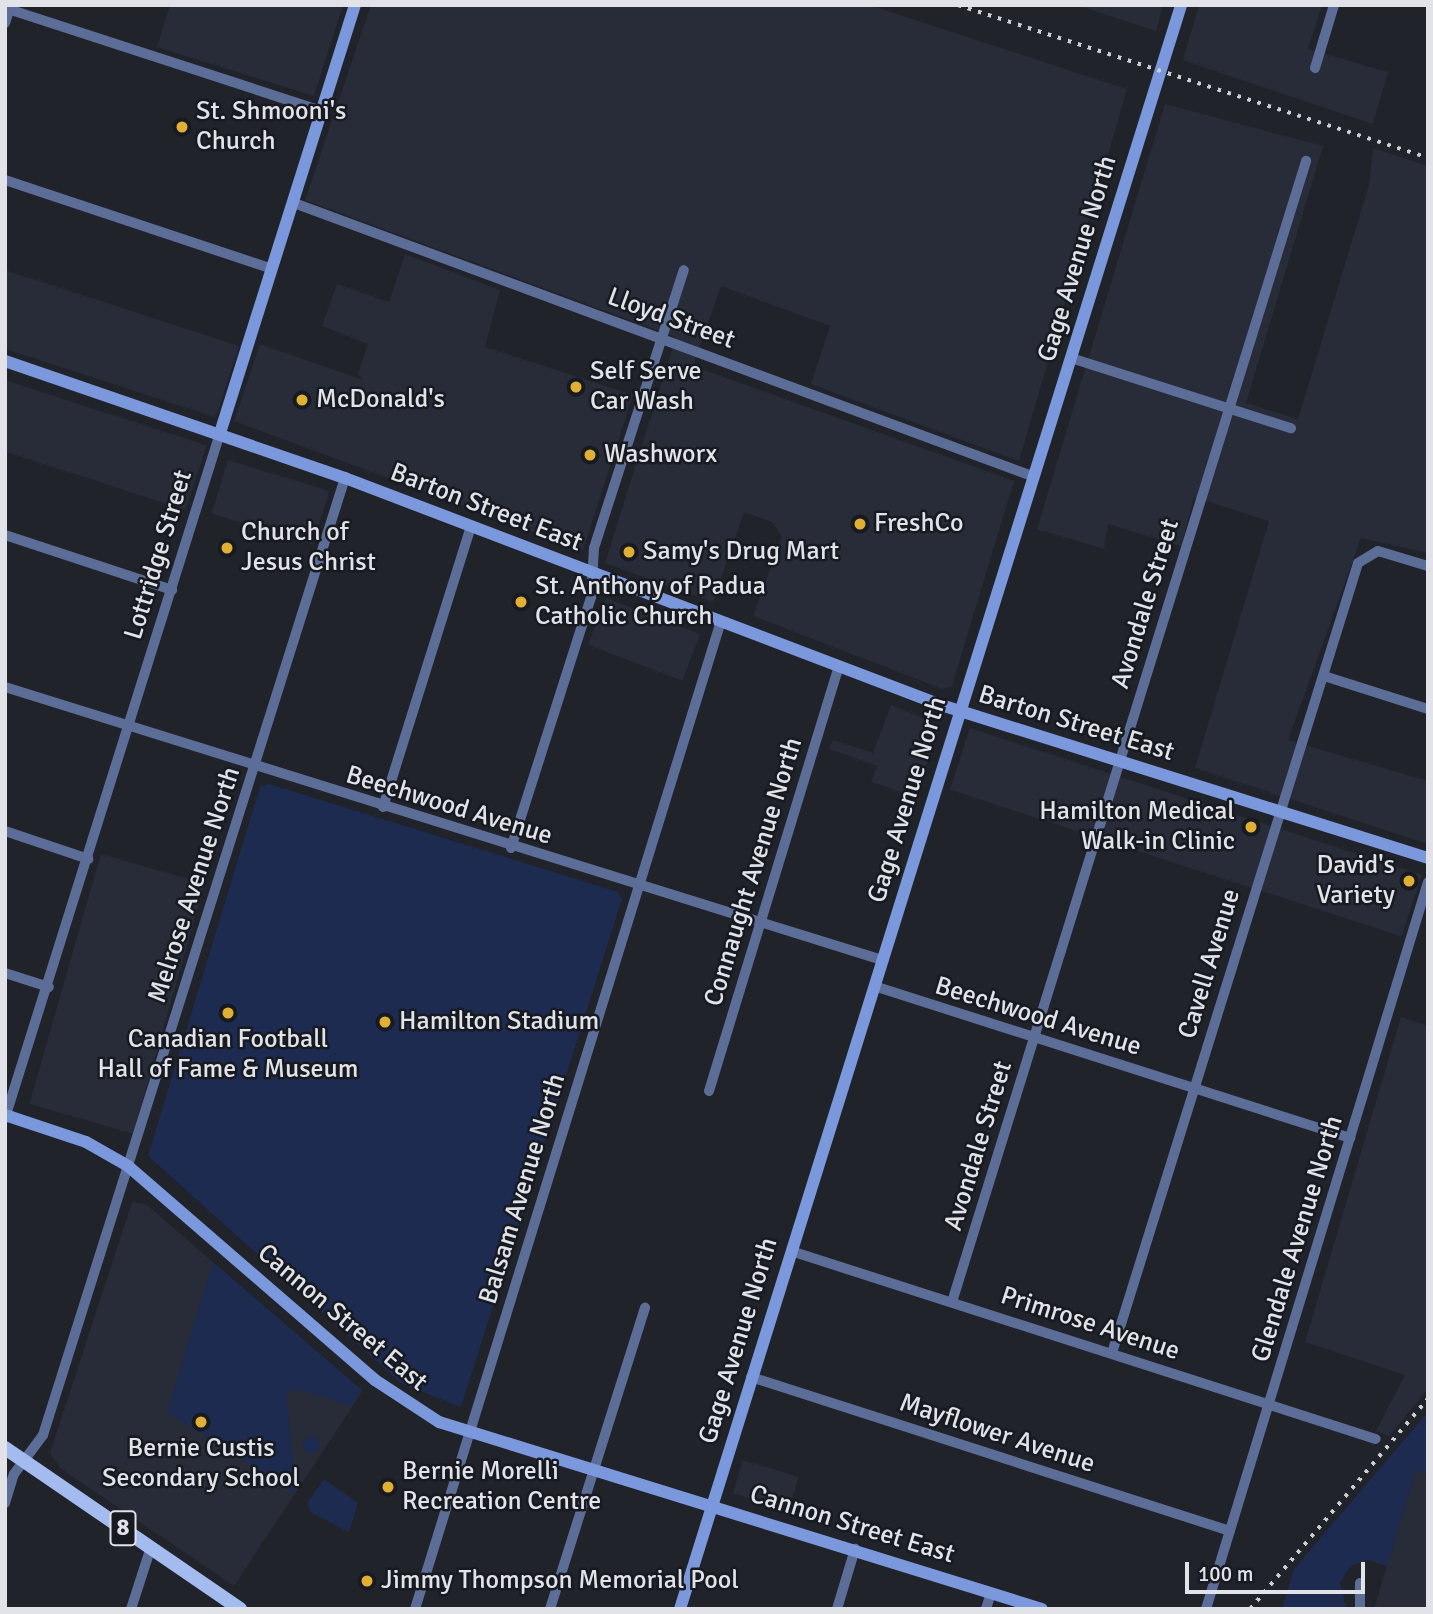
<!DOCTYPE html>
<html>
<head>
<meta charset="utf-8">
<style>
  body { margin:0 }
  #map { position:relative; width:1433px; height:1614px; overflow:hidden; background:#202329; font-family:Signika,sans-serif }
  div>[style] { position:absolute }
  .built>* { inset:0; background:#272c38; transform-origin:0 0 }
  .green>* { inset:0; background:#1d2b51 }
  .round { border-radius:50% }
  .street>* { height:10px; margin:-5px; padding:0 5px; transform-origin:5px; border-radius:5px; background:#5c6e98 }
  .secondary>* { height:12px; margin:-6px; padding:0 6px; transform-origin:6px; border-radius:6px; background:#7c98dc }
  .primary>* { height:14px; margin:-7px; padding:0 7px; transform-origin:7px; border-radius:7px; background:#a4bbef }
  .rail>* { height:3.5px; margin-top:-1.75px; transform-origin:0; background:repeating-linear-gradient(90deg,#cdcfd4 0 3.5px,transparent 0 10.5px) }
  .dots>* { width:19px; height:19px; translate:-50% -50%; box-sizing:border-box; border:4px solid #171a20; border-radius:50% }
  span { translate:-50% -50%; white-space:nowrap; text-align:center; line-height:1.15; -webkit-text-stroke:5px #171a20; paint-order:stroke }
  .shield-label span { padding:2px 5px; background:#171a20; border:2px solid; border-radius:5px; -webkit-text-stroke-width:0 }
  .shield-label { font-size:24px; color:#e1e3e8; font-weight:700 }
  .poi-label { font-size:26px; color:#e1e3e8 }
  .left { translate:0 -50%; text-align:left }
  .right { translate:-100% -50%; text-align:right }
  .street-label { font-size:26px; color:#e1e3e8 }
  .frame { position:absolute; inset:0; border:7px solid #e1e3e8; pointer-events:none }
  .scale { position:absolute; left:1185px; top:1562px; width:180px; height:32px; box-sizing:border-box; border:4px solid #e1e3e8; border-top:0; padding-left:9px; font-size:21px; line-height:24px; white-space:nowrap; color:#e1e3e8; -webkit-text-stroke:5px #171a20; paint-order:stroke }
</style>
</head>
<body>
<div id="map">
  <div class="built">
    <i style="clip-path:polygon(170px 5px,343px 5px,314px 96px,157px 47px)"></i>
    <i style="clip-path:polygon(371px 5px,869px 5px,1127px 89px,1019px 461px,811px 384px,830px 326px,721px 286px,693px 366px,1014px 481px,952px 686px,943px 689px,753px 616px,782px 536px,772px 522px,744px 512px,713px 602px,605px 563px,676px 337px,305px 200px)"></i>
    <i style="clip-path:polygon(1076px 5px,1163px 5px,1156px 31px)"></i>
    <i style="clip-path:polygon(1199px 5px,1322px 5px,1308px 49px,1388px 72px,1373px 124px,1183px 60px)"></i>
    <i style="clip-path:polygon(1165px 104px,1323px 146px,1246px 403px,1298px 419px,1369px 185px,1373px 148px,1428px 166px,1428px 553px,1361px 538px,1288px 740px,1428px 781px,1428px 844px,1195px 768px,1269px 521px,1194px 497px,1181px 546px,1108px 524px,1104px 549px,1037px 529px)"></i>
    <i style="clip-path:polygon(405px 254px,500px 290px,485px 347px,633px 395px,583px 550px,234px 421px,260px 344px,363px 380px,358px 374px,368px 344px,322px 326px,337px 284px,389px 302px)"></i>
    <i style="left:5px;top:270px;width:246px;height:75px;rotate:18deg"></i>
    <i style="left:5px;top:380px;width:212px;height:68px;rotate:18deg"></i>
    <i style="left:228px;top:460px;width:106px;height:56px;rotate:17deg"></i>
    <i style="left:606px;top:598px;width:101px;height:50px;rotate:21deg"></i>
    <i style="clip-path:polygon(891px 705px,940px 725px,916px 797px,871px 782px,877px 766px,829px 749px,833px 740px,873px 753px)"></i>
    <i style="left:970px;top:728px;width:475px;height:65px;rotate:18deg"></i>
    <i style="left:101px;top:854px;width:108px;height:260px;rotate:16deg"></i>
    <i style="clip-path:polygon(1401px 1017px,1428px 1026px,1428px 1389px,1389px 1436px,1376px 1431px,1405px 1375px,1305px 1342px)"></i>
    <i style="clip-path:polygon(132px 1202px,146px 1204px,362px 1392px,234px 1586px,60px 1468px,50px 1453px)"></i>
    <i style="left:743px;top:1460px;width:58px;height:35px;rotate:17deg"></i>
    <i style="clip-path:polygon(1416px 1469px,1428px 1473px,1428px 1609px,1374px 1609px)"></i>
  </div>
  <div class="green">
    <i style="clip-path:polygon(269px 784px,618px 892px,622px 899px,461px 1407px,402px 1384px,148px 1156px,260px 787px)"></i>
    <i style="clip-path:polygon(213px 1262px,362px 1390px,351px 1406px,298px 1389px,286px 1393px,296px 1494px,167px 1412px)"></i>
    <i style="clip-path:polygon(1428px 1412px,1428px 1473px,1416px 1470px,1387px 1566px,1368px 1560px,1350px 1566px,1340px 1583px,1346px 1609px,1282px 1609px,1294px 1569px)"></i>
    <i class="round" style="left:303px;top:1437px;width:16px;height:16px"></i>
    <i style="clip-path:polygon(324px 1479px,358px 1503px,349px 1532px,310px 1512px,308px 1502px)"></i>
  </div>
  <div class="street">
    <i style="left:5px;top:8px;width:333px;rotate:18deg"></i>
    <i style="left:5px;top:23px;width:19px;rotate:-72deg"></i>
    <i style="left:1315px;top:68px;width:66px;rotate:-73.2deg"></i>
    <i style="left:5px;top:180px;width:281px;rotate:18.4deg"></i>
    <i style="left:294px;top:203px;width:787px;rotate:20.3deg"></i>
    <i style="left:1071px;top:358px;width:231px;rotate:17.7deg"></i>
    <i style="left:5px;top:535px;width:176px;rotate:18.2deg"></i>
    <i style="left:1324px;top:676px;width:109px;rotate:17.6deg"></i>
    <i style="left:5px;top:687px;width:919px;rotate:17.29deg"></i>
    <i style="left:383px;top:807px;width:294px;rotate:-72.6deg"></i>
    <i style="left:5px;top:831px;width:88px;rotate:18.6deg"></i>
    <i style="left:511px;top:848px;width:263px;rotate:-72.3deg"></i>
    <i style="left:591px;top:597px;width:49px;rotate:-86.5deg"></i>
    <i style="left:594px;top:548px;width:292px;rotate:-72.1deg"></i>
    <i style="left:5px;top:973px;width:46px;rotate:17.7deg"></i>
    <i style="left:874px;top:986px;width:500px;rotate:17.7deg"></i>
    <i style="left:709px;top:1091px;width:444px;rotate:-73deg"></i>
    <i style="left:5px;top:1118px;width:718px;rotate:-72.57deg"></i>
    <i style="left:791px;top:1251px;width:614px;rotate:17.82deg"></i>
    <i style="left:952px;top:1302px;width:1195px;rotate:-72.76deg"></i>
    <i style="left:1112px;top:1353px;width:827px;rotate:-72.7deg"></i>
    <i style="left:1358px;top:563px;width:23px;rotate:-31deg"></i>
    <i style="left:1378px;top:551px;width:52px;rotate:16.7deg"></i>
    <i style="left:751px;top:1377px;width:503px;rotate:17.82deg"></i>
    <i style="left:5px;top:1503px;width:30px;rotate:-73deg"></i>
    <i style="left:14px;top:1474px;width:49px;rotate:-53.4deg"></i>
    <i style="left:43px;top:1435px;width:1004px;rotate:-72.49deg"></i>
    <i style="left:131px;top:1609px;width:65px;rotate:-72.1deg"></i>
    <i style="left:415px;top:1609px;width:1034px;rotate:-72.79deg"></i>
    <i style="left:550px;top:1609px;width:316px;rotate:-72.5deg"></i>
    <i style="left:837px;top:1609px;width:63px;rotate:-73.3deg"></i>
    <i style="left:986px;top:1609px;width:17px;rotate:-73deg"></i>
    <i style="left:1206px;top:1609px;width:760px;rotate:-73.02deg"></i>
    <i style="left:1360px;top:1609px;width:26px;rotate:-90deg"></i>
  </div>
  <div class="secondary">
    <i style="left:5px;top:361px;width:360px;rotate:19deg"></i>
    <i style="left:345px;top:478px;width:638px;rotate:20.85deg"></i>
    <i style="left:941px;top:705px;width:510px;rotate:17.44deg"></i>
    <i style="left:220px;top:433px;width:449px;rotate:-72.5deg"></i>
    <i style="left:5px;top:1115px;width:85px;rotate:18.4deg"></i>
    <i style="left:86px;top:1142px;width:48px;rotate:29.7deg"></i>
    <i style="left:128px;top:1166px;width:327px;rotate:40.9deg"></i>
    <i style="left:375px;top:1380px;width:77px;rotate:33.3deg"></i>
    <i style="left:439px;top:1422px;width:631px;rotate:17.23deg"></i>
    <i style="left:680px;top:1609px;width:1680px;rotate:-72.65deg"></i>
  </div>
  <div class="primary">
    <i style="left:5px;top:1448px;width:285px;rotate:34.4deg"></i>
  </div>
  <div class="rail">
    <i style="left:958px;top:5px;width:494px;rotate:18deg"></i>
    <i style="left:1250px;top:1609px;width:276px;rotate:-49.8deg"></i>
  </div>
  <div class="dots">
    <i style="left:182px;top:127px;background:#e1af34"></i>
    <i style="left:576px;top:387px;background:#e1af34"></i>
    <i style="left:302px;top:400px;background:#e1af34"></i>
    <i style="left:590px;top:455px;background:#e1af34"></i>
    <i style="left:860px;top:524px;background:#e1af34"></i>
    <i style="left:227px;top:548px;background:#e1af34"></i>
    <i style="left:629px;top:552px;background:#e1af34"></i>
    <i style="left:521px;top:602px;background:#e1af34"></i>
    <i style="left:1251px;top:827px;background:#e1af34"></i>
    <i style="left:1409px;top:881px;background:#e1af34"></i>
    <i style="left:228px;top:1013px;background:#e1af34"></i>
    <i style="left:385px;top:1022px;background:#e1af34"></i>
    <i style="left:201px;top:1422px;background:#e1af34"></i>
    <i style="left:388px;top:1487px;background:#e1af34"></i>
    <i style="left:367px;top:1581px;background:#e1af34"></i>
  </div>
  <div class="shield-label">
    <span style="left:123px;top:1528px">8</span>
  </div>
  <div class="poi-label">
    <span class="left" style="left:196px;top:127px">St. Shmooni's<br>Church</span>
    <span class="left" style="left:590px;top:387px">Self Serve<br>Car Wash</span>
    <span class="left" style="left:316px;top:400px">McDonald's</span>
    <span class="left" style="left:604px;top:455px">Washworx</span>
    <span class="left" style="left:874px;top:524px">FreshCo</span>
    <span class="left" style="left:241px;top:548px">Church of<br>Jesus Christ</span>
    <span class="left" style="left:643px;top:552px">Samy's Drug Mart</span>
    <span class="left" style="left:535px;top:602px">St. Anthony of Padua<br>Catholic Church</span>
    <span class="right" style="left:1235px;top:827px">Hamilton Medical<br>Walk-in Clinic</span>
    <span class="right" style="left:1395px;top:881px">David's<br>Variety</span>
    <span class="left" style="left:399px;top:1022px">Hamilton Stadium</span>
    <span style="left:228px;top:1055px">Canadian Football<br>Hall of Fame &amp; Museum</span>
    <span style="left:201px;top:1464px">Bernie Custis<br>Secondary School</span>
    <span class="left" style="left:402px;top:1487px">Bernie Morelli<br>Recreation Centre</span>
    <span class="left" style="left:381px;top:1581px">Jimmy Thompson Memorial Pool</span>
  </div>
  <div class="street-label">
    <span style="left:1078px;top:259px;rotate:-73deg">Gage Avenue North</span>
    <span style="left:671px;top:319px;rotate:20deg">Lloyd Street</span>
    <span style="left:486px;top:508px;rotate:21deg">Barton Street East</span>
    <span style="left:159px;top:555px;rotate:-73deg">Lottridge Street</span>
    <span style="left:1146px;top:604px;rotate:-73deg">Avondale Street</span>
    <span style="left:1076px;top:724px;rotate:17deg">Barton Street East</span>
    <span style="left:908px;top:800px;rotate:-73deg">Gage Avenue North</span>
    <span style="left:449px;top:806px;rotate:17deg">Beechwood Avenue</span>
    <span style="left:754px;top:872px;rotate:-73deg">Connaught Avenue North</span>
    <span style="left:195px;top:885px;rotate:-72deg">Melrose Avenue North</span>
    <span style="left:1210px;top:964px;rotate:-73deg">Cavell Avenue</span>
    <span style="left:1038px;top:1017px;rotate:17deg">Beechwood Avenue</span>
    <span style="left:979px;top:1146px;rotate:-73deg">Avondale Street</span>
    <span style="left:523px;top:1189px;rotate:-73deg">Balsam Avenue North</span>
    <span style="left:1298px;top:1239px;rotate:-73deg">Glendale Avenue North</span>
    <span style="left:342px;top:1318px;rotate:40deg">Cannon Street East</span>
    <span style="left:1090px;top:1324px;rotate:18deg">Primrose Avenue</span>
    <span style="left:739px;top:1341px;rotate:-73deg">Gage Avenue North</span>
    <span style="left:997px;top:1434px;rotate:18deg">Mayflower Avenue</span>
    <span style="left:852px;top:1525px;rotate:17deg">Cannon Street East</span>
  </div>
  <div class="frame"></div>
  <div class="scale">100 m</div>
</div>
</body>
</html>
